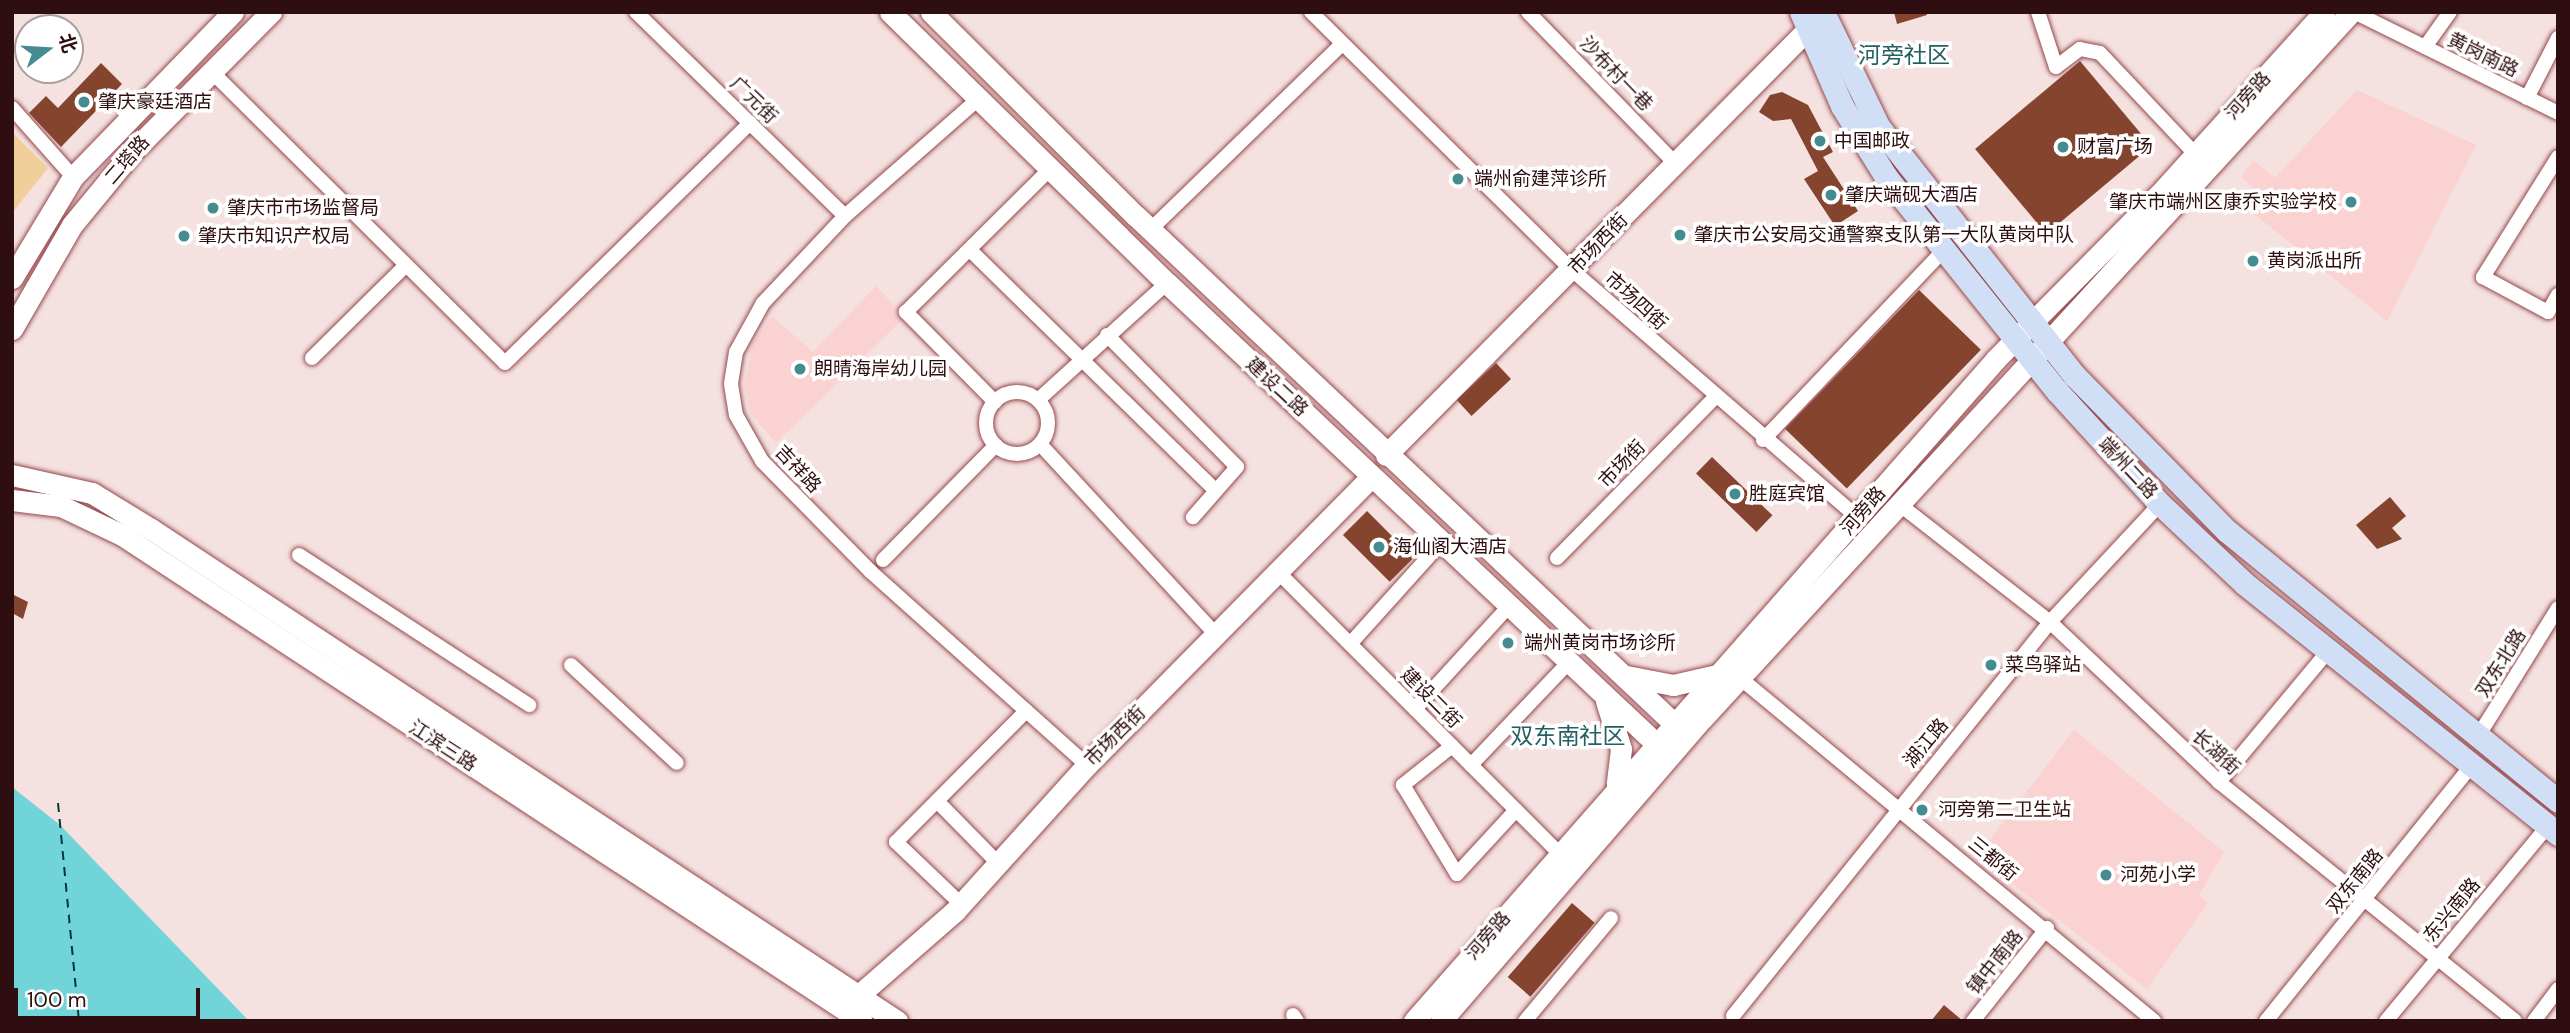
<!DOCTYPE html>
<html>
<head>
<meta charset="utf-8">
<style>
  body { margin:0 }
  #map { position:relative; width:2570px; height:1033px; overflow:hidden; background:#f4e1e0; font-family:"DM Sans","Noto Sans SC",sans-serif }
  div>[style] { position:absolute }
  .built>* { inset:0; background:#fbd2d2 }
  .green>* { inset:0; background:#f0cf9a }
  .water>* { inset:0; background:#70d4d9 }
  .ferry>* { height:2px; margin-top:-1px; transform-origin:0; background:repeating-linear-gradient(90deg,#033638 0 9px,transparent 0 16px) }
  .building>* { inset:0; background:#84442e; transform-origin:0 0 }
  .roads { filter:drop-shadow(0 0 2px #97484c) drop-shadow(0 0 2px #97484c) }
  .street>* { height:14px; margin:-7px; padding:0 7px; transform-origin:7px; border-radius:7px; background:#fff }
  .street>.ring { margin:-7px; padding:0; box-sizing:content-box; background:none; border:14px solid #fff; border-radius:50% }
  .secondary>* { height:21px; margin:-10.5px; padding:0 10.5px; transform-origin:10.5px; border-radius:10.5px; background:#fff }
  .primary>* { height:23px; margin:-11.5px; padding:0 11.5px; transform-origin:11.5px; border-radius:11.5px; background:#d0dff5 }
  .dots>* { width:19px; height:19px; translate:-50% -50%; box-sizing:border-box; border:4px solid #fff; border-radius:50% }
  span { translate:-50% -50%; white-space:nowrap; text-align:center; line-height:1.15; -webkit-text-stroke:7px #fff; paint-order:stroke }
  .street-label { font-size:19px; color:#2e0e10 }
  .poi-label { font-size:19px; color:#2e0e10 }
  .left { translate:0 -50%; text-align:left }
  .right { translate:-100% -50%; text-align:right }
  .quarter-label { font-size:23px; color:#245f61 }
  .frame { position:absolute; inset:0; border:14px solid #2e0e10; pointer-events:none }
  .north { position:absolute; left:14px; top:14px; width:70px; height:70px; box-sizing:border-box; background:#fff; border:2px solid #ab9f9f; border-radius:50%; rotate:73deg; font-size:19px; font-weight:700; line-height:28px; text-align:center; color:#2e0e10 }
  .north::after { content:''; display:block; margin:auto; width:24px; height:32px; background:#448c8f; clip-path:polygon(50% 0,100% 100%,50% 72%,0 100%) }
  .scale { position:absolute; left:14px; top:988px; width:186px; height:32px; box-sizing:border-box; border:4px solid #2e0e10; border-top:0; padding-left:9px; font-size:21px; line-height:24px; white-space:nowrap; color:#2e0e10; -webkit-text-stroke:5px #fff; paint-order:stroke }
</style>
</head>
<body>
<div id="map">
  <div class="built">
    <i style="clip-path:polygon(2357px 90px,2476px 145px,2387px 321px,2248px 209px,2261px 194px,2241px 177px,2253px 160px,2275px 178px)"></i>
    <i style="clip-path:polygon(876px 286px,905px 317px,776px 443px,750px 413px,744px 386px,752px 344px,772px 316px,813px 352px)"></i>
    <i style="clip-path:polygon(2074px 730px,2224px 852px,2199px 895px,2208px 903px,2147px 989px,1977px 856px)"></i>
  </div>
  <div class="green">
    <i style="clip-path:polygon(12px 132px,48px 168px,12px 213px)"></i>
  </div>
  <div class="water">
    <i style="clip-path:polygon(12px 787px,60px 825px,249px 1021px,12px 1021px)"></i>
  </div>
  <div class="ferry">
    <i style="left:58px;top:803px;width:219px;rotate:84.5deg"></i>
  </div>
  <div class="building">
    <i style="clip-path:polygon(1894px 12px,1926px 12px,1927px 15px,1897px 24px)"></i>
    <i style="left:2080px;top:61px;width:111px;height:137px;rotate:50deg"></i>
    <i style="clip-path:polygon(101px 63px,122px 84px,61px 147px,29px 113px,46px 96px,58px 108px)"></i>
    <i style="clip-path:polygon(1782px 92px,1808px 105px,1833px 152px,1823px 157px,1858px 211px,1835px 226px,1804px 179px,1818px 171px,1791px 119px,1773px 121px,1759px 112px,1770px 95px)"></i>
    <i style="left:1919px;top:290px;width:86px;height:193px;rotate:44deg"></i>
    <i style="left:1496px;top:363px;width:22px;height:54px;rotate:47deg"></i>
    <i style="left:1712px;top:457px;width:84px;height:23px;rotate:44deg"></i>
    <i style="clip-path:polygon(2390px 497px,2406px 516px,2392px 528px,2402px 539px,2377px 549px,2356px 525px)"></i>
    <i style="left:1367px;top:511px;width:66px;height:34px;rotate:45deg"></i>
    <i style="clip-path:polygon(12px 594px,28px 602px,23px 619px,12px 613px)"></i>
    <i style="left:1572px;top:903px;width:30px;height:98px;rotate:41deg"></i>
    <i style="clip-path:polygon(1944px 1005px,1963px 1021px,1931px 1021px)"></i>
  </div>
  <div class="roads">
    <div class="street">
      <i style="left:636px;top:12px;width:292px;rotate:44.3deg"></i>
      <i style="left:1311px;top:12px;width:367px;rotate:44.7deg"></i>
      <i style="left:1572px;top:270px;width:377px;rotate:40.9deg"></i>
      <i style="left:1528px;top:12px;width:211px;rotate:45.8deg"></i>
      <i style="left:2038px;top:12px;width:58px;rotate:71.9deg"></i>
      <i style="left:2056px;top:67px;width:30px;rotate:-37deg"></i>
      <i style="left:2080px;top:49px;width:20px;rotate:11deg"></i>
      <i style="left:2100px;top:53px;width:146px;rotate:46.7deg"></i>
      <i style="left:2354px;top:12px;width:228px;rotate:26.3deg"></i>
      <i style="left:2425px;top:47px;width:43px;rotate:-54.5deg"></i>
      <i style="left:211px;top:71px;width:414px;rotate:44.8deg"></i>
      <i style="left:505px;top:363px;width:343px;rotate:-44.4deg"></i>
      <i style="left:2527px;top:98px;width:68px;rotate:-62.7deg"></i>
      <i style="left:976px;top:101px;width:174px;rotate:138.7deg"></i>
      <i style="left:845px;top:216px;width:120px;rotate:133.3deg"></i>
      <i style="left:763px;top:303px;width:56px;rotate:118.9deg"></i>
      <i style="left:736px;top:352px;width:32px;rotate:99deg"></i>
      <i style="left:731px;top:384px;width:31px;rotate:81deg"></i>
      <i style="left:736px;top:415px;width:53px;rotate:60.5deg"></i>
      <i style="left:762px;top:461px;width:156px;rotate:45.5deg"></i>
      <i style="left:871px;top:572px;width:290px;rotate:41.8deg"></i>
      <i style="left:12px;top:108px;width:92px;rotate:48.5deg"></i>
      <i style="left:2558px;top:157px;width:142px;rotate:122deg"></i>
      <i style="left:2483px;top:277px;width:74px;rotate:28.3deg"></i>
      <i style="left:2548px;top:312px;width:20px;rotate:-60deg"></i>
      <i style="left:1150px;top:230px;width:267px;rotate:-44.1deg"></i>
      <i style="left:970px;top:250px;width:343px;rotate:44.4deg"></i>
      <i style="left:1107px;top:335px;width:185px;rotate:45.4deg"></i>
      <i style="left:1237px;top:467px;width:67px;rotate:131.3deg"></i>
      <i style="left:312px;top:358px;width:132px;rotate:-44.7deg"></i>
      <i class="ring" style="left:986px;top:392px;width:48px;height:48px"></i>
      <i style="left:1038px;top:400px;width:174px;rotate:-42.2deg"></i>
      <i style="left:995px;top:402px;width:127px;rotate:-134.7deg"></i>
      <i style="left:906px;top:312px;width:202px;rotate:-44.8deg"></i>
      <i style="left:1763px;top:440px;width:260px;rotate:-46.4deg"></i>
      <i style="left:1040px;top:444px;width:260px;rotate:47.3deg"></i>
      <i style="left:1899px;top:504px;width:192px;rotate:38deg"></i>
      <i style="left:2050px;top:622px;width:233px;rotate:43.4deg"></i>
      <i style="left:2219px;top:782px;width:380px;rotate:38.9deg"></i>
      <i style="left:299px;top:555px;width:275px;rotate:33.1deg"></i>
      <i style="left:1557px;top:558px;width:226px;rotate:-45.5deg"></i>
      <i style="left:883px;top:560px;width:161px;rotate:-45.5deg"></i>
      <i style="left:1276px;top:570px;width:399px;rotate:45deg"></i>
      <i style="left:1350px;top:644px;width:136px;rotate:-48deg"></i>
      <i style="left:571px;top:665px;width:144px;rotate:42.8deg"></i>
      <i style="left:1740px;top:678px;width:538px;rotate:39.64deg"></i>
      <i style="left:1415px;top:709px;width:139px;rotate:-47.6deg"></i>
      <i style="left:2477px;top:738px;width:153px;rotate:-58.1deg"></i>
      <i style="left:1452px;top:746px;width:63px;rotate:141.5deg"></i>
      <i style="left:1403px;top:785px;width:104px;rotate:58.8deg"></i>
      <i style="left:1457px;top:874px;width:87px;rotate:-47.3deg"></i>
      <i style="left:1471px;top:765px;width:141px;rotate:-46.4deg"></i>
      <i style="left:2219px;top:782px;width:172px;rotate:-50.2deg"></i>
      <i style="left:937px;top:801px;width:87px;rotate:45.5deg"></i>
      <i style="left:961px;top:904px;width:90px;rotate:-136.4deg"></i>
      <i style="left:896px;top:842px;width:185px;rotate:-45.2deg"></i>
      <i style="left:1293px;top:1015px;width:7px;rotate:56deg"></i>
      <i style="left:1733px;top:1016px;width:506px;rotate:-51.18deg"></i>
      <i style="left:2050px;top:622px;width:161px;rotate:-47deg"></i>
      <i style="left:1525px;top:1021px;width:134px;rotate:-50.1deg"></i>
      <i style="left:1973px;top:1021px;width:119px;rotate:-51.5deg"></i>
      <i style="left:2266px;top:1021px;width:329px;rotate:-51.2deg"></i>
      <i style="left:2386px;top:1021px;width:254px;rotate:-50.3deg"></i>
      <i style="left:2534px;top:1021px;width:40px;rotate:-53deg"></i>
    </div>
    <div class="secondary">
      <i style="left:890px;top:12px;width:388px;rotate:44.4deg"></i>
      <i style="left:1167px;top:283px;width:685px;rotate:43.29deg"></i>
      <i style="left:931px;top:12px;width:289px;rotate:44.9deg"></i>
      <i style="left:1136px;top:216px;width:752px;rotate:43.33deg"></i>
      <i style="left:12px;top:278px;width:118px;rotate:-58.9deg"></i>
      <i style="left:73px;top:177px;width:230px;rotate:-45.9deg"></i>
      <i style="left:12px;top:329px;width:120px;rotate:-60deg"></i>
      <i style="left:72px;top:225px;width:96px;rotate:-50.5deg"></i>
      <i style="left:133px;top:151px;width:196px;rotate:-45.2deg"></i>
      <i style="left:1386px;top:455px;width:598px;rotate:-45.27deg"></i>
      <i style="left:12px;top:475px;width:82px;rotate:12.7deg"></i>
      <i style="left:92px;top:493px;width:69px;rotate:31.4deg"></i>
      <i style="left:151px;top:529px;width:894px;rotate:33.41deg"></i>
      <i style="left:12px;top:500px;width:49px;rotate:7deg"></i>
      <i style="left:61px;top:506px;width:68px;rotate:25.4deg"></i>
      <i style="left:122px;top:535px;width:885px;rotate:33.3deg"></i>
      <i style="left:1626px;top:676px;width:48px;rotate:10.8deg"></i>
      <i style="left:1673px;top:685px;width:45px;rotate:-12.8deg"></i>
      <i style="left:1606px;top:701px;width:50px;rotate:72.6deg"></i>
      <i style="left:1621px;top:749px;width:35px;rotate:97deg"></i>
      <i style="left:859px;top:995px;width:128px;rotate:-41.2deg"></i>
      <i style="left:955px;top:911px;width:197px;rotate:-47.9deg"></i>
      <i style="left:1087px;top:765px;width:404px;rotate:-45.4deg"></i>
      <i style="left:1414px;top:1021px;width:881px;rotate:-48.68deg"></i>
      <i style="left:1996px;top:359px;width:239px;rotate:-45.3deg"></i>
      <i style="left:2164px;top:189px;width:239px;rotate:-47.9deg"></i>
      <i style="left:1441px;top:1021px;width:399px;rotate:-49.2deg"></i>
      <i style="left:1702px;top:719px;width:960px;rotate:-47.45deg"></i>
    </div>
    <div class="primary">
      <i style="left:1801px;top:12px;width:103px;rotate:66.4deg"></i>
      <i style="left:1842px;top:106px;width:84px;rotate:58.2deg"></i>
      <i style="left:1886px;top:177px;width:274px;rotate:51.4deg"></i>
      <i style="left:2057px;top:391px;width:153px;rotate:47.7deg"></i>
      <i style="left:2160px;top:504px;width:117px;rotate:43.3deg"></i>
      <i style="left:2245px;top:584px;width:401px;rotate:38.6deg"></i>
      <i style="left:1823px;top:12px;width:127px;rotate:64.2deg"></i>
      <i style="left:1878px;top:126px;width:317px;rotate:51.8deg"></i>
      <i style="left:2074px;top:375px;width:219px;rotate:45.6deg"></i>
      <i style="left:2227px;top:531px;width:427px;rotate:39.2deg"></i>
    </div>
  </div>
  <div class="dots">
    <i style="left:84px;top:102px;background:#448c8f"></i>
    <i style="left:1820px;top:141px;background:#448c8f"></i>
    <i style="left:2063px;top:147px;background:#448c8f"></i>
    <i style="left:1458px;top:179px;background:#448c8f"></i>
    <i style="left:1831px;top:195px;background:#448c8f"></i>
    <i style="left:2351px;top:202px;background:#448c8f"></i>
    <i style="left:213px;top:208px;background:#448c8f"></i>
    <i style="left:1680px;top:235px;background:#448c8f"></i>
    <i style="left:184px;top:236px;background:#448c8f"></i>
    <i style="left:2253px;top:261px;background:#448c8f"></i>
    <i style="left:800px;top:369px;background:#448c8f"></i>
    <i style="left:1735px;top:494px;background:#448c8f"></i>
    <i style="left:1379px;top:547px;background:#448c8f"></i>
    <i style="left:1508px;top:643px;background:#448c8f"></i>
    <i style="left:1991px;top:665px;background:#448c8f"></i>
    <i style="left:1922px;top:810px;background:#448c8f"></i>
    <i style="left:2106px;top:875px;background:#448c8f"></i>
  </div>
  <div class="street-label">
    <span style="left:2483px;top:55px;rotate:26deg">黄岗南路</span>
    <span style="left:1616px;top:74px;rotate:46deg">沙布村一巷</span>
    <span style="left:2248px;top:96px;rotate:-48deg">河旁路</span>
    <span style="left:754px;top:100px;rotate:44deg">广元街</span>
    <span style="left:127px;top:160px;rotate:-49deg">二塔路</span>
    <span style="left:1598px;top:244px;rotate:-46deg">市场西街</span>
    <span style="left:1636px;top:301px;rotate:42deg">市场四街</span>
    <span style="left:1277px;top:387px;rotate:43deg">建设二路</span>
    <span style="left:1622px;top:464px;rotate:-46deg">市场街</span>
    <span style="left:2128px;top:468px;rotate:47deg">端州二路</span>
    <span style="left:798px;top:469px;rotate:47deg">吉祥路</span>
    <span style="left:1863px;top:511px;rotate:-49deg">河旁路</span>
    <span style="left:2501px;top:663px;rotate:-58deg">双东北路</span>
    <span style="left:1431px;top:698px;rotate:45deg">建设二街</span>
    <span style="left:1115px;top:736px;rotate:-45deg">市场西街</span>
    <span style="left:1926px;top:743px;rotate:-50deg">湖江路</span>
    <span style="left:443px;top:746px;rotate:33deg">江滨三路</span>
    <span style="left:2216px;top:752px;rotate:42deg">长湖街</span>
    <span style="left:1993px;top:859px;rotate:39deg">三都街</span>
    <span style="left:2355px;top:881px;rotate:-51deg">双东南路</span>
    <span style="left:2452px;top:910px;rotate:-50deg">东兴南路</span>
    <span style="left:1488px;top:936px;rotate:-49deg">河旁路</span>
    <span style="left:1995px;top:962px;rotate:-51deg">镇中南路</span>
  </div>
  <div class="poi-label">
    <span class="left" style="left:98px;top:102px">肇庆豪廷酒店</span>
    <span class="left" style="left:1834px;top:141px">中国邮政</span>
    <span class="left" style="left:2077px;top:147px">财富广场</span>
    <span class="left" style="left:1474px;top:179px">端州俞建萍诊所</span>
    <span class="left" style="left:1845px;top:195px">肇庆端砚大酒店</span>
    <span class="right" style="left:2337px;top:202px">肇庆市端州区康乔实验学校</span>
    <span class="left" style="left:227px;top:208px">肇庆市市场监督局</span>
    <span class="left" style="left:1694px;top:235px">肇庆市公安局交通警察支队第一大队黄岗中队</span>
    <span class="left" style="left:198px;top:236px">肇庆市知识产权局</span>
    <span class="left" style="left:2267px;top:261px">黄岗派出所</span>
    <span class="left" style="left:814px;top:369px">朗晴海岸幼儿园</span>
    <span class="left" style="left:1749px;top:494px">胜庭宾馆</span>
    <span class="left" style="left:1393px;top:547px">海仙阁大酒店</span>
    <span class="left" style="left:1524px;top:643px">端州黄岗市场诊所</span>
    <span class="left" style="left:2005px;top:665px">菜鸟驿站</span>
    <span class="left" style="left:1938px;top:810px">河旁第二卫生站</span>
    <span class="left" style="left:2120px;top:875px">河苑小学</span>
  </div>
  <div class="quarter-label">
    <span style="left:1904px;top:55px">河旁社区</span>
    <span style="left:1568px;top:736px">双东南社区</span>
  </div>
  <div class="frame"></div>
  <div class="north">北</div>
  <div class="scale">100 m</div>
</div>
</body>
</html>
